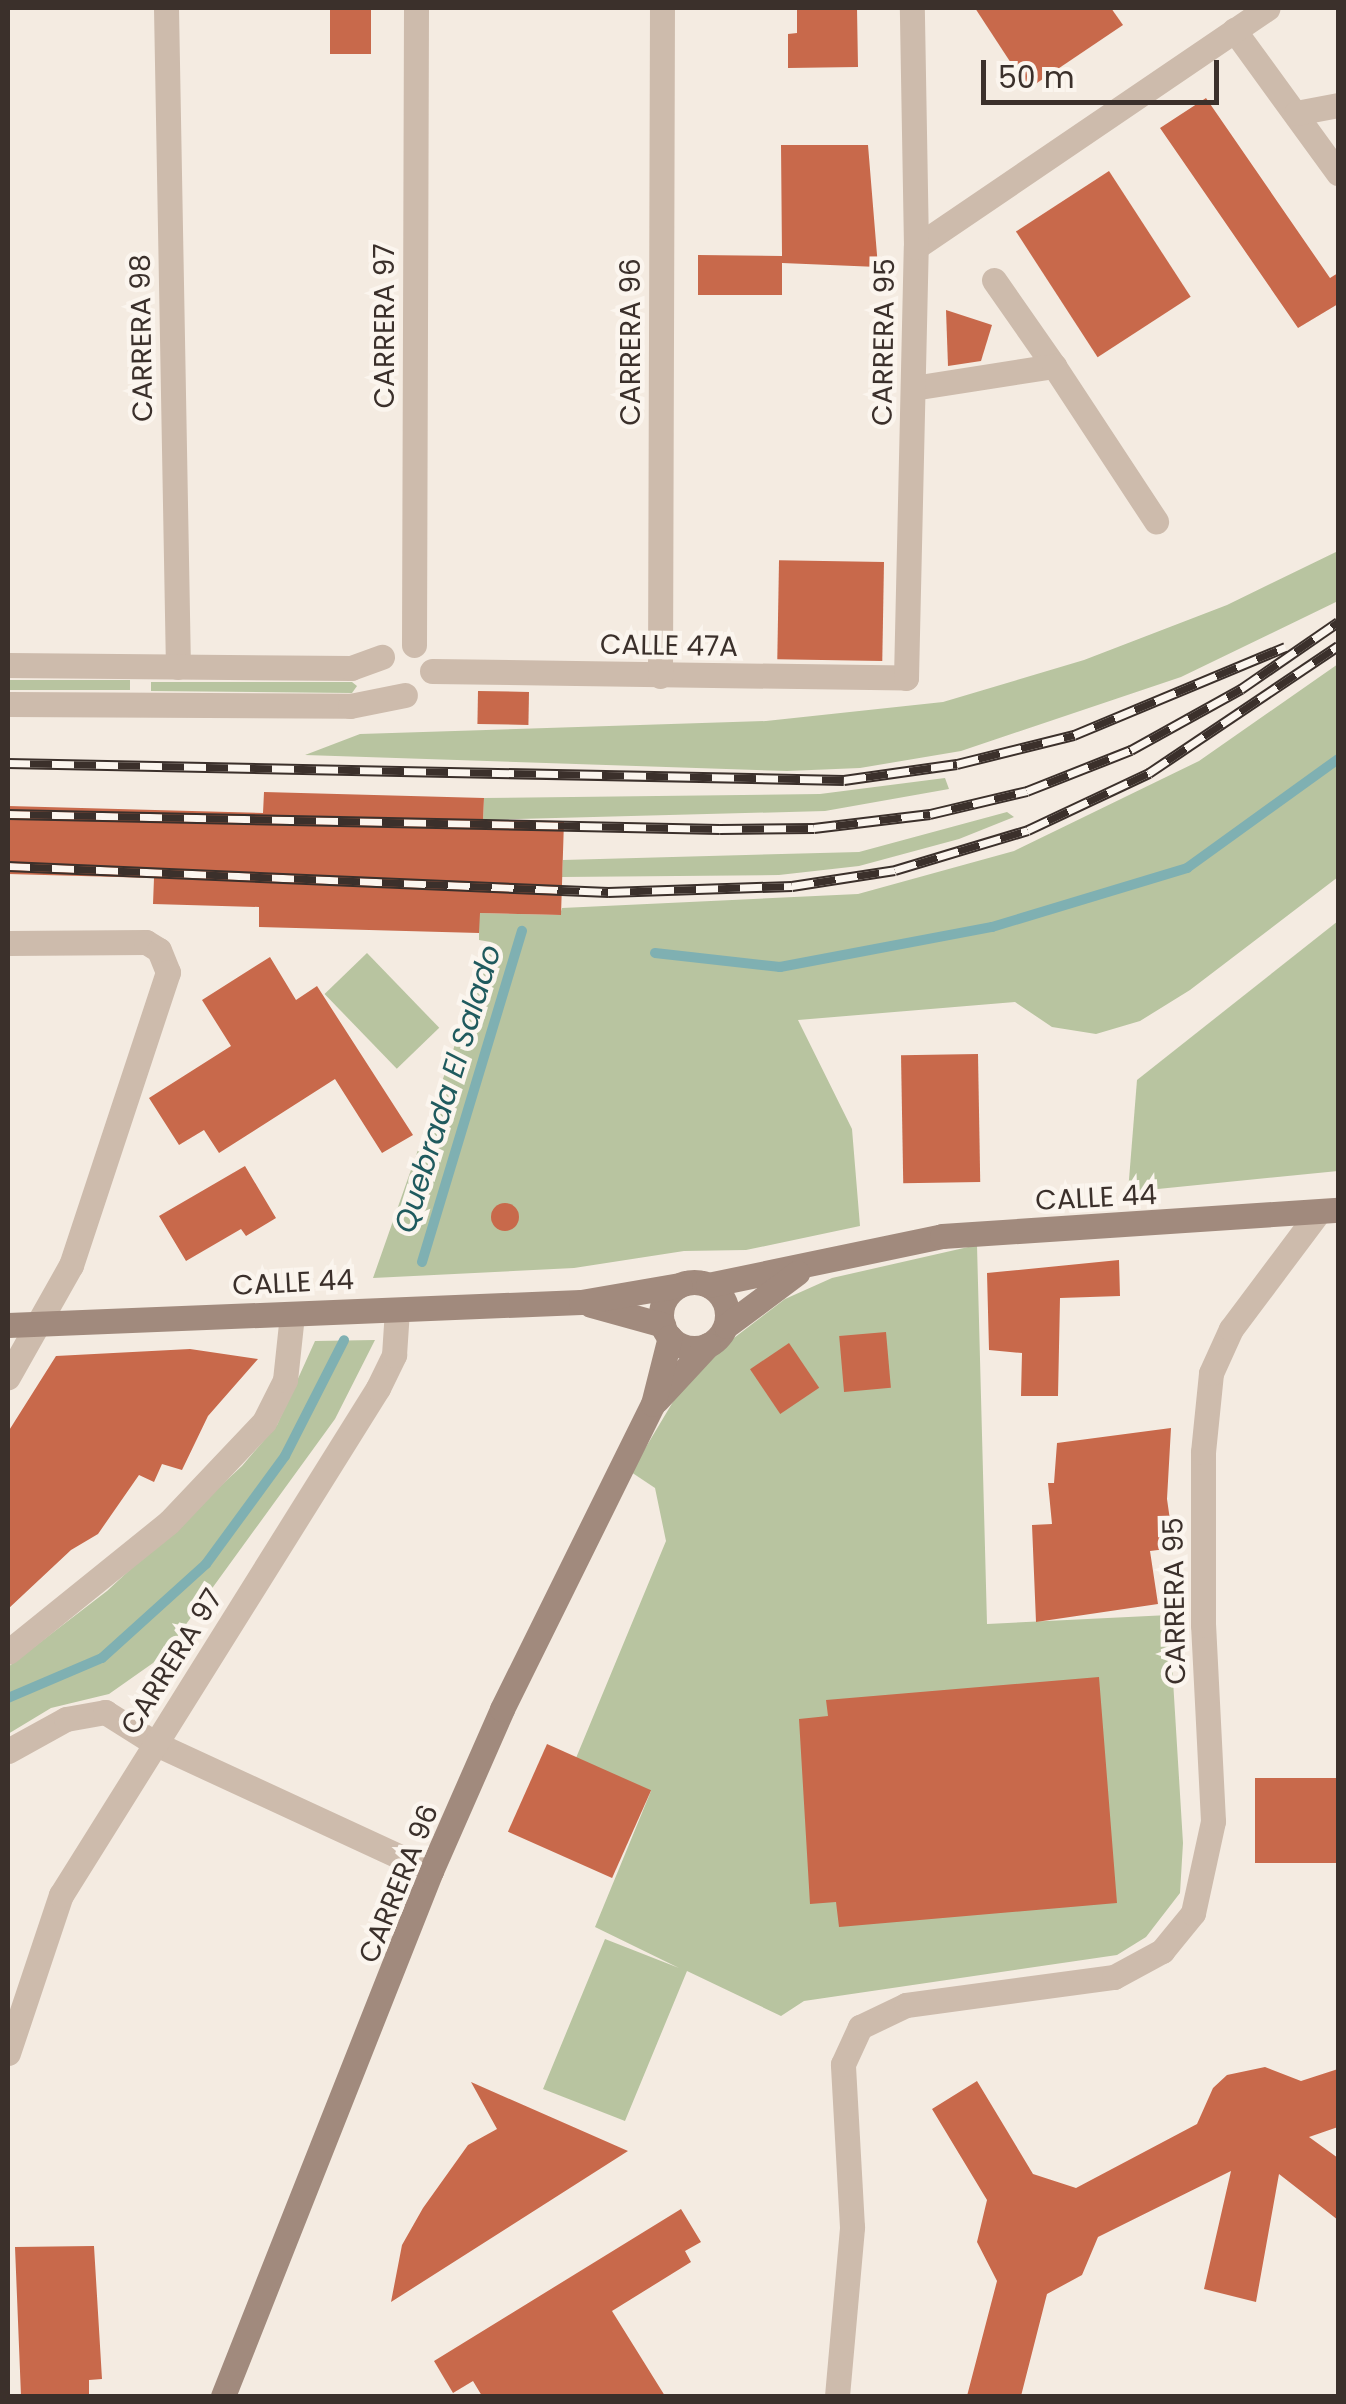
<!DOCTYPE html>
<html>
<head>
<meta charset="utf-8">
<style>
  body { margin:0 }
  #map { position:relative; width:1346px; height:2404px; overflow:hidden; background:#f4ebe1; font-family:Poppins,sans-serif }
  div>[style] { position:absolute }
  .green>* { inset:0; background:#b8c4a0; transform-origin:0 0 }
  .stream>* { height:10px; margin:-5px; padding:0 5px; transform-origin:5px; border-radius:5px; background:#7fb0b2 }
  .building>* { inset:0; background:#c8694b; transform-origin:0 0 }
  .round { border-radius:50% }
  .street>* { height:25px; margin:-12.5px; padding:0 12.5px; transform-origin:12.5px; border-radius:12.5px; background:#cdbbac }
  .secondary>* { height:25px; margin:-12.5px; padding:0 12.5px; transform-origin:12.5px; border-radius:12.5px; background:#a18a7d }
  .secondary>.ring { margin:-12.5px; padding:0; box-sizing:content-box; background:none; border:25px solid #a18a7d; border-radius:50% }
  .rail>* { height:11px; margin-top:-5.5px; transform-origin:0; background:repeating-linear-gradient(90deg,#fbf5ee 0 22px,#3b302b 0 44px); box-sizing:border-box; border-block:2px solid #3b302b }
  span { translate:-50% -50%; white-space:nowrap; text-align:center; line-height:1.15; -webkit-text-stroke:9px #fbf5ee; paint-order:stroke }
  .street-label { font-size:28px; color:#3b302b }
  .water-label { font-size:30px; color:#1f5a5e; font-style:italic }
  .frame { position:absolute; inset:0; border:10px solid #3b302b; pointer-events:none }
  .scale { position:absolute; left:981px; top:60px; width:238px; height:45px; box-sizing:border-box; border:5px solid #3b302b; border-top:0; padding-left:12px; font-size:30px; line-height:35px; white-space:nowrap; color:#3b302b; -webkit-text-stroke:8px #fbf5ee; paint-order:stroke }
</style>
</head>
<body>
<div id="map">
  <div class="green">
    <i style="clip-path:polygon(1338px 551px,1338px 601px,1181px 677px,961px 751px,860px 768px,787px 771px,305px 755px,360px 734px,766px 721px,943px 702px,1084px 660px,1227px 605px)"></i>
    <i style="clip-path:polygon(1338px 664px,1338px 877px,1190px 990px,1140px 1021px,1096px 1034px,1052px 1027px,1015px 1002px,798px 1020px,852px 1129px,860px 1226px,746px 1250px,684px 1251px,574px 1268px,373px 1278px,491px 942px,479px 940px,479px 913px,560px 915px,562px 908px,858px 894px,1014px 851px,1199px 761px)"></i>
    <i style="left:8px;top:680px;width:122px;height:10px"></i>
    <i style="clip-path:polygon(151px 682px,352px 682px,357px 686px,352px 693px,151px 691px)"></i>
    <i style="clip-path:polygon(945px 778px,949px 789px,825px 811px,483px 820px,484px 798px,820px 794px)"></i>
    <i style="clip-path:polygon(1007px 812px,1014px 817px,959px 839px,859px 866px,779px 875px,562px 877px,563px 860px,859px 852px)"></i>
    <i style="clip-path:polygon(1338px 921px,1338px 1171px,1128px 1192px,1137px 1080px)"></i>
    <i style="left:367px;top:953px;width:104px;height:59px;rotate:46deg"></i>
    <i style="clip-path:polygon(977px 1245px,987px 1624px,1169px 1615px,1183px 1843px,1180px 1893px,1146px 1937px,1117px 1955px,804px 2001px,781px 2016px,687px 1971px,625px 2121px,543px 2089px,605px 1939px,679px 1968px,595px 1927px,651px 1791px,576px 1758px,666px 1541px,655px 1488px,631px 1472px,692px 1370px,785px 1299px,832px 1278px)"></i>
    <i style="clip-path:polygon(375px 1340px,335px 1419px,163px 1656px,109px 1694px,51px 1708px,8px 1734px,8px 1667px,107px 1591px,242px 1466px,277px 1425px,315px 1341px)"></i>
  </div>
  <div class="stream">
    <i style="left:655px;top:953px;width:126px;rotate:6.4deg"></i>
    <i style="left:780px;top:967px;width:216px;rotate:-10.7deg"></i>
    <i style="left:992px;top:927px;width:204px;rotate:-16.8deg"></i>
    <i style="left:1187px;top:868px;width:186px;rotate:-35.8deg"></i>
    <i style="left:422px;top:1262px;width:346px;rotate:-73.2deg"></i>
    <i style="left:8px;top:1698px;width:102px;rotate:-23.1deg"></i>
    <i style="left:102px;top:1658px;width:140px;rotate:-42.1deg"></i>
    <i style="left:206px;top:1564px;width:134px;rotate:-53.8deg"></i>
    <i style="left:285px;top:1456px;width:130px;rotate:-63deg"></i>
  </div>
  <div class="building">
    <i style="left:330px;top:8px;width:41px;height:46px"></i>
    <i style="clip-path:polygon(797px 8px,857px 8px,858px 67px,788px 68px,788px 34px,797px 33px)"></i>
    <i style="clip-path:polygon(975px 8px,1111px 8px,1123px 25px,1028px 89px)"></i>
    <i style="clip-path:polygon(1206px 98px,1330px 278px,1338px 273px,1338px 304px,1298px 328px,1160px 128px)"></i>
    <i style="clip-path:polygon(781px 145px,868px 145px,878px 267px,782px 263px,782px 295px,698px 295px,698px 255px,782px 256px)"></i>
    <i style="left:1109px;top:171px;width:150px;height:111px;rotate:57deg"></i>
    <i style="clip-path:polygon(946px 310px,992px 325px,981px 361px,948px 366px)"></i>
    <i style="left:884px;top:562px;width:99px;height:105px;rotate:91deg"></i>
    <i style="left:478px;top:691px;width:51px;height:33px;rotate:1deg"></i>
    <i style="clip-path:polygon(264px 792px,484px 798px,483px 820px,564px 821px,561px 915px,480px 913px,479px 933px,259px 927px,259px 907px,153px 904px,154px 878px,8px 874px,8px 806px,263px 813px)"></i>
    <i style="clip-path:polygon(270px 957px,296px 1000px,317px 986px,413px 1135px,382px 1153px,335px 1079px,219px 1153px,204px 1130px,179px 1145px,149px 1098px,231px 1046px,202px 1000px)"></i>
    <i style="left:978px;top:1054px;width:128px;height:77px;rotate:89deg"></i>
    <i style="clip-path:polygon(245px 1166px,276px 1218px,246px 1236px,241px 1229px,186px 1261px,159px 1216px)"></i>
    <i class="round" style="left:491px;top:1203px;width:28px;height:28px"></i>
    <i style="clip-path:polygon(1119px 1260px,1120px 1296px,1060px 1298px,1058px 1396px,1021px 1396px,1022px 1353px,989px 1350px,987px 1273px)"></i>
    <i style="left:886px;top:1332px;width:56px;height:47px;rotate:85deg"></i>
    <i style="left:789px;top:1343px;width:54px;height:47px;rotate:56deg"></i>
    <i style="clip-path:polygon(190px 1349px,258px 1359px,208px 1416px,182px 1470px,162px 1464px,154px 1482px,139px 1475px,98px 1534px,71px 1550px,8px 1609px,8px 1432px,56px 1356px)"></i>
    <i style="clip-path:polygon(1171px 1428px,1167px 1499px,1174px 1548px,1150px 1551px,1158px 1604px,1036px 1622px,1032px 1525px,1052px 1524px,1048px 1483px,1054px 1483px,1057px 1443px)"></i>
    <i style="clip-path:polygon(1099px 1677px,1117px 1903px,839px 1927px,836px 1902px,810px 1904px,799px 1719px,828px 1716px,826px 1700px)"></i>
    <i style="left:547px;top:1744px;width:114px;height:96px;rotate:24deg"></i>
    <i style="left:1338px;top:1778px;width:85px;height:83px;rotate:90deg"></i>
    <i style="clip-path:polygon(1265px 2067px,1301px 2081px,1338px 2069px,1338px 2127px,1309px 2137px,1338px 2158px,1338px 2220px,1279px 2174px,1256px 2302px,1204px 2289px,1231px 2171px,1098px 2237px,1082px 2275px,1047px 2294px,1021px 2396px,967px 2396px,997px 2281px,977px 2242px,987px 2200px,932px 2109px,977px 2081px,1033px 2174px,1076px 2188px,1197px 2124px,1213px 2088px,1227px 2075px)"></i>
    <i style="clip-path:polygon(471px 2082px,628px 2151px,391px 2302px,402px 2245px,423px 2208px,468px 2145px,497px 2129px)"></i>
    <i style="clip-path:polygon(681px 2209px,701px 2242px,685px 2251px,691px 2262px,612px 2311px,665px 2396px,482px 2396px,473px 2381px,453px 2393px,434px 2361px)"></i>
    <i style="clip-path:polygon(94px 2246px,102px 2379px,89px 2380px,89px 2396px,21px 2396px,15px 2247px)"></i>
  </div>
  <div class="street">
    <i style="left:166px;top:8px;width:659px;rotate:88.96deg"></i>
    <i style="left:1234px;top:30px;width:177px;rotate:54deg"></i>
    <i style="left:1296px;top:113px;width:43px;rotate:-10.8deg"></i>
    <i style="left:916px;top:247px;width:425px;rotate:-34.2deg"></i>
    <i style="left:994px;top:280px;width:105px;rotate:55.1deg"></i>
    <i style="left:913px;top:388px;width:143px;rotate:-8.9deg"></i>
    <i style="left:1054px;top:366px;width:186px;rotate:56.7deg"></i>
    <i style="left:414px;top:645px;width:637px;rotate:-89.82deg"></i>
    <i style="left:8px;top:665px;width:343px;rotate:0.5deg"></i>
    <i style="left:351px;top:668px;width:33px;rotate:-20deg"></i>
    <i style="left:432px;top:671px;width:474px;rotate:0.8deg"></i>
    <i style="left:906px;top:678px;width:431px;rotate:-88.7deg"></i>
    <i style="left:916px;top:247px;width:239px;rotate:-91deg"></i>
    <i style="left:660px;top:676px;width:668px;rotate:-89.83deg"></i>
    <i style="left:8px;top:704px;width:342px;rotate:0.3deg"></i>
    <i style="left:350px;top:706px;width:56px;rotate:-11.3deg"></i>
    <i style="left:8px;top:943px;width:138px;rotate:-0.4deg"></i>
    <i style="left:146px;top:942px;width:15px;rotate:32deg"></i>
    <i style="left:159px;top:950px;width:24px;rotate:68deg"></i>
    <i style="left:168px;top:972px;width:309px;rotate:108.3deg"></i>
    <i style="left:71px;top:1265px;width:129px;rotate:119.4deg"></i>
    <i style="left:8px;top:1652px;width:207px;rotate:-38.9deg"></i>
    <i style="left:169px;top:1522px;width:138px;rotate:-46.5deg"></i>
    <i style="left:264px;top:1422px;width:47px;rotate:-63.4deg"></i>
    <i style="left:285px;top:1380px;width:66px;rotate:-83.9deg"></i>
    <i style="left:8px;top:1751px;width:66px;rotate:-28.9deg"></i>
    <i style="left:66px;top:1719px;width:40px;rotate:-10deg"></i>
    <i style="left:105px;top:1712px;width:60px;rotate:32.1deg"></i>
    <i style="left:156px;top:1744px;width:303px;rotate:24.8deg"></i>
    <i style="left:8px;top:2053px;width:167px;rotate:-71.5deg"></i>
    <i style="left:61px;top:1895px;width:598px;rotate:-57.98deg"></i>
    <i style="left:378px;top:1388px;width:37px;rotate:-64deg"></i>
    <i style="left:394px;top:1355px;width:45px;rotate:-86.2deg"></i>
    <i style="left:837px;top:2396px;width:170px;rotate:-84.9deg"></i>
    <i style="left:852px;top:2227px;width:163px;rotate:-93.2deg"></i>
    <i style="left:843px;top:2064px;width:41px;rotate:-65.3deg"></i>
    <i style="left:860px;top:2027px;width:51px;rotate:-25.6deg"></i>
    <i style="left:906px;top:2005px;width:210px;rotate:-7.7deg"></i>
    <i style="left:1114px;top:1977px;width:55px;rotate:-28.4deg"></i>
    <i style="left:1162px;top:1951px;width:49px;rotate:-50.8deg"></i>
    <i style="left:1193px;top:1913px;width:94px;rotate:-77.7deg"></i>
    <i style="left:1213px;top:1821px;width:196px;rotate:-92.9deg"></i>
    <i style="left:1203px;top:1625px;width:173px;rotate:-90deg"></i>
    <i style="left:1203px;top:1452px;width:79px;rotate:-84.2deg"></i>
    <i style="left:1211px;top:1373px;width:48px;rotate:-65.6deg"></i>
    <i style="left:1231px;top:1329px;width:144px;rotate:-53.2deg"></i>
  </div>
  <div class="secondary">
    <i class="ring" style="left:661px;top:1282px;width:41px;height:41px"></i>
    <i style="left:708px;top:1285px;width:239px;rotate:-11.8deg"></i>
    <i style="left:942px;top:1236px;width:397px;rotate:-3.8deg"></i>
    <i style="left:591px;top:1305px;width:75px;rotate:15.5deg"></i>
    <i style="left:8px;top:1325px;width:573px;rotate:-2.3deg"></i>
    <i style="left:581px;top:1302px;width:100px;rotate:-9.7deg"></i>
    <i style="left:726px;top:1326px;width:89px;rotate:-36.7deg"></i>
    <i style="left:657px;top:1400px;width:75px;rotate:-47.2deg"></i>
    <i style="left:223px;top:2396px;width:565px;rotate:-68.39deg"></i>
    <i style="left:431px;top:1871px;width:177px;rotate:-66.3deg"></i>
    <i style="left:502px;top:1709px;width:340px;rotate:-63.7deg"></i>
    <i style="left:653px;top:1404px;width:69px;rotate:-75.8deg"></i>
  </div>
  <div class="rail">
    <i style="left:8px;top:763px;width:836px;rotate:1.16deg"></i>
    <i style="left:844px;top:780px;width:114px;rotate:-8.1deg"></i>
    <i style="left:957px;top:764px;width:121px;rotate:-13.9deg"></i>
    <i style="left:1074px;top:735px;width:229px;rotate:-22.6deg"></i>
    <i style="left:8px;top:814px;width:712px;rotate:1.21deg"></i>
    <i style="left:720px;top:829px;width:94px;rotate:-0.6deg"></i>
    <i style="left:814px;top:828px;width:117px;rotate:-6.9deg"></i>
    <i style="left:930px;top:814px;width:100px;rotate:-13.3deg"></i>
    <i style="left:1027px;top:791px;width:112px;rotate:-21.5deg"></i>
    <i style="left:1131px;top:750px;width:126px;rotate:-29deg"></i>
    <i style="left:1241px;top:689px;width:118px;rotate:-34.6deg"></i>
    <i style="left:8px;top:866px;width:601px;rotate:2.48deg"></i>
    <i style="left:608px;top:892px;width:184px;rotate:-1.9deg"></i>
    <i style="left:792px;top:886px;width:104px;rotate:-8.8deg"></i>
    <i style="left:895px;top:870px;width:139px;rotate:-16.7deg"></i>
    <i style="left:1028px;top:830px;width:134px;rotate:-25.2deg"></i>
    <i style="left:1149px;top:773px;width:228px;rotate:-33.9deg"></i>
  </div>
  <div class="street-label">
    <span style="left:385px;top:326px;rotate:-90deg">CARRERA 97</span>
    <span style="left:142px;top:338px;rotate:-91deg">CARRERA 98</span>
    <span style="left:631px;top:342px;rotate:-90deg">CARRERA 96</span>
    <span style="left:884px;top:342px;rotate:-89deg">CARRERA 95</span>
    <span style="left:669px;top:646px;rotate:1deg">CALLE 47A</span>
    <span style="left:1096px;top:1198px;rotate:-3deg">CALLE 44</span>
    <span style="left:293px;top:1283px;rotate:-3deg">CALLE 44</span>
    <span style="left:1175px;top:1601px;rotate:-91deg">CARRERA 95</span>
    <span style="left:172px;top:1662px;rotate:-58deg">CARRERA 97</span>
    <span style="left:399px;top:1884px;rotate:-68deg">CARRERA 96</span>
  </div>
  <div class="water-label">
    <span style="left:448px;top:1089px;rotate:-73deg">Quebrada El Salado</span>
  </div>
  <div class="frame"></div>
  <div class="scale">50 m</div>
</div>
</body>
</html>
